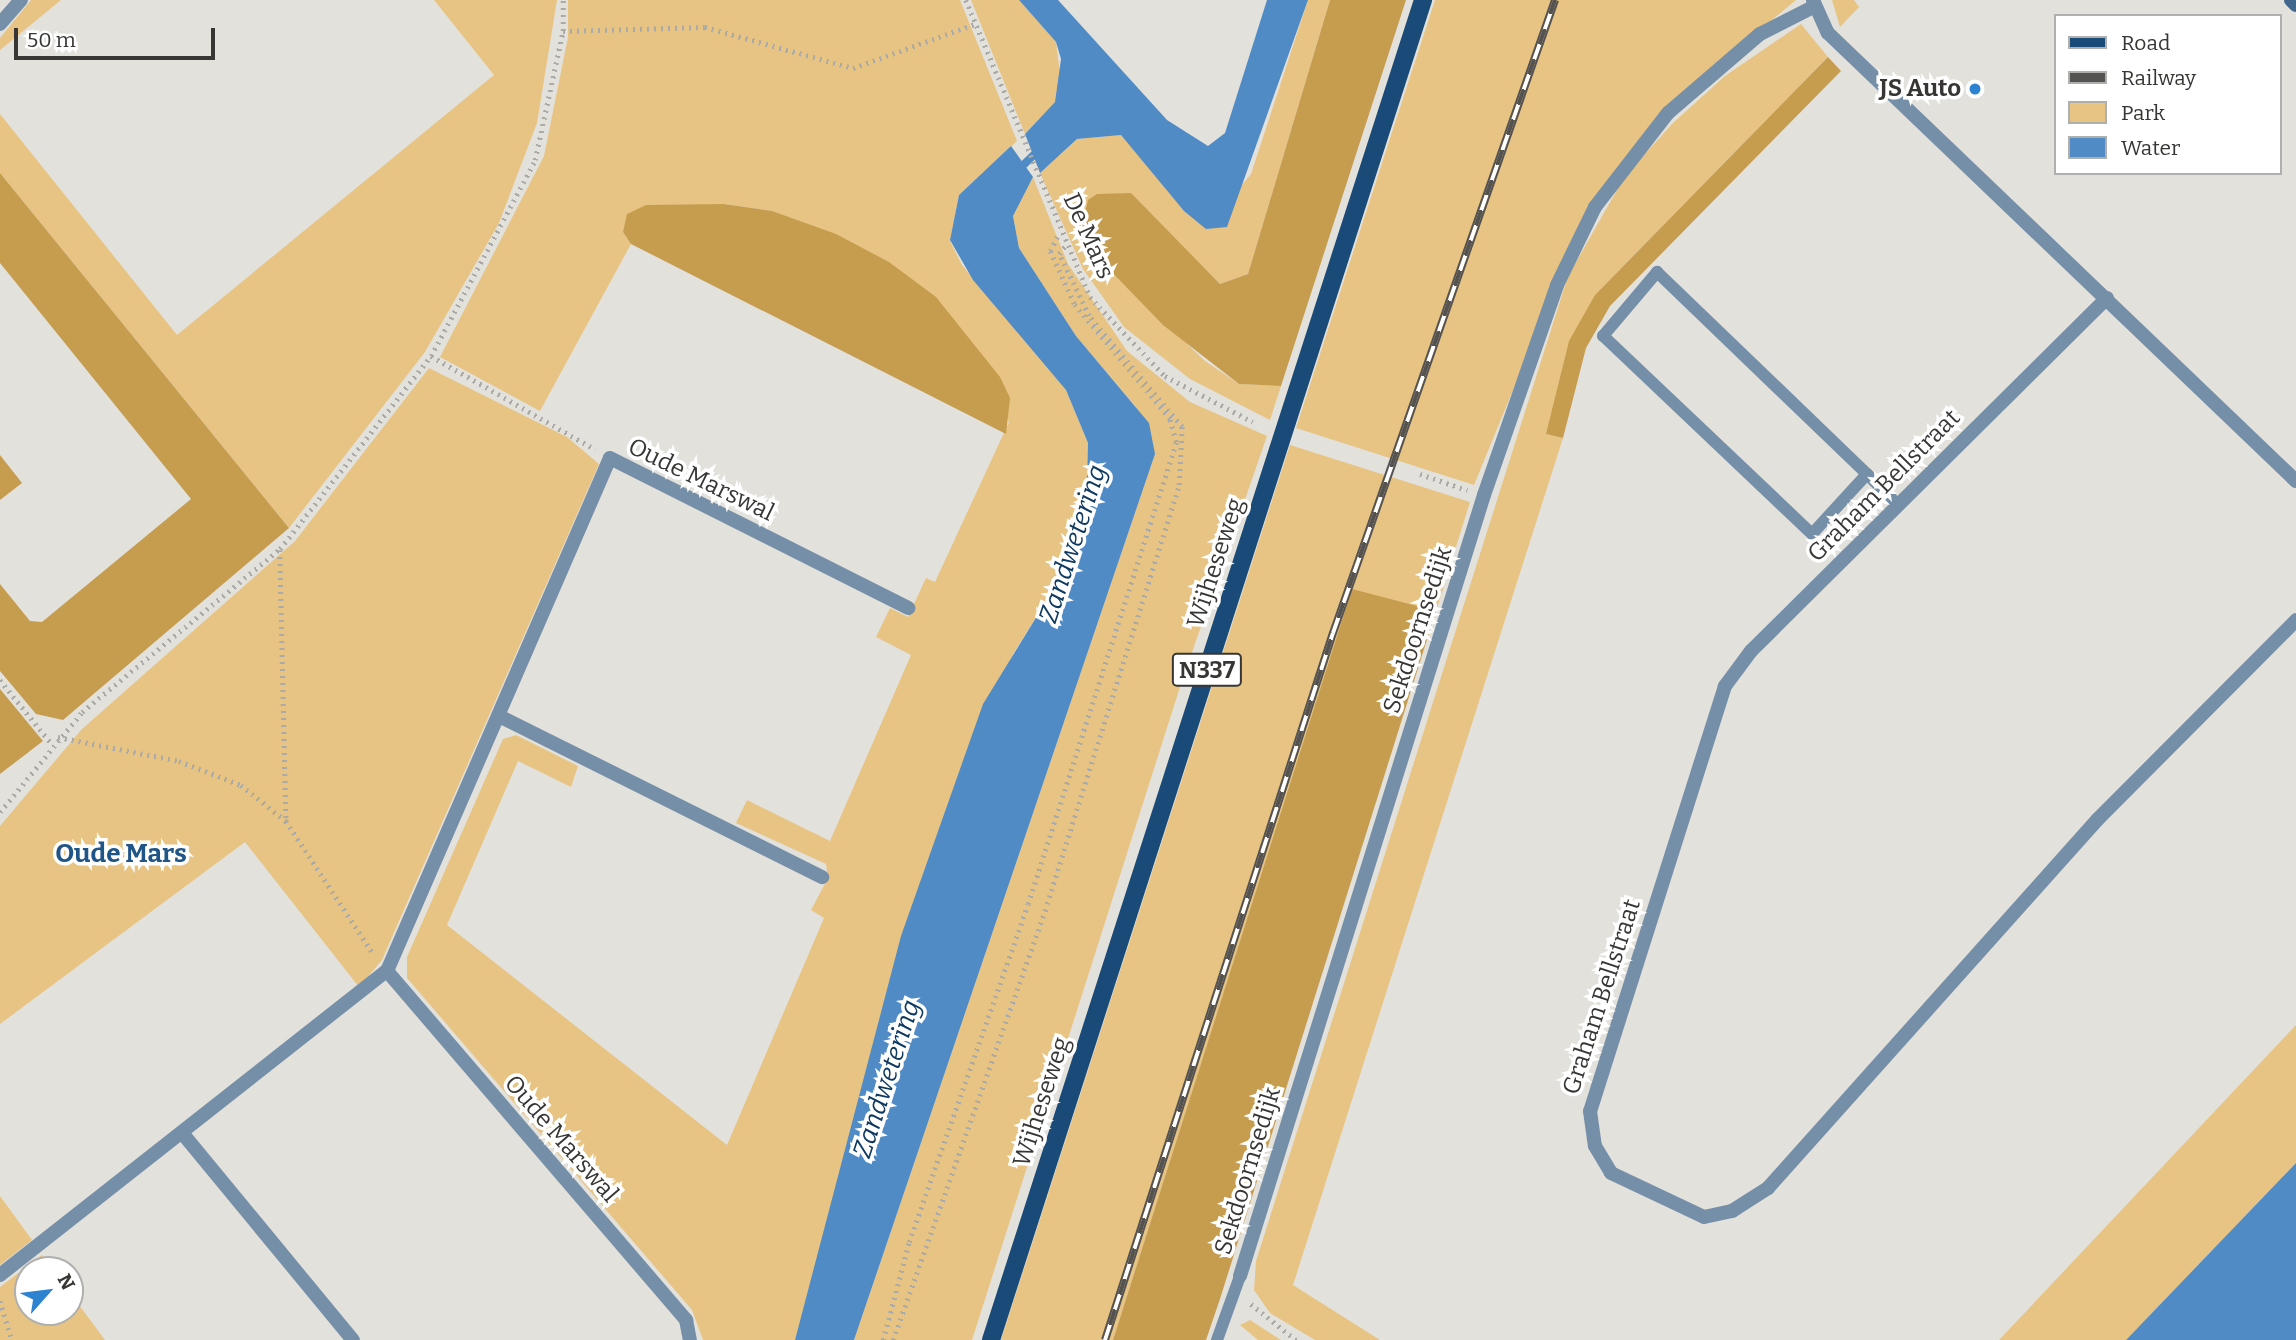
<!DOCTYPE html>
<html>
<head>
<meta charset="utf-8">
<style>
  body { margin:0 }
  #map { position:relative; width:2296px; height:1340px; overflow:hidden; background:#e3e1dc; font-family:Bitter,serif }
  div>[style] { position:absolute }
  .green>* { inset:0; background:#e7c483 }
  .forest>* { inset:0; background:#c69d4f }
  .water>* { inset:0; background:#518bc6 }
  .stream>* { height:8px; margin:-4px; padding:0 4px; transform-origin:4px; border-radius:4px; background:#518bc6 }
  .path>* { height:4.5px; margin-top:-2.25px; transform-origin:0; background:repeating-linear-gradient(90deg,#abaaa6 0 2px,transparent 0 7px) }
  .lane>* { height:12px; margin:-6px; padding:0 6px; transform-origin:6px; border-radius:6px; background:#768fa9 }
  .street>* { height:14px; margin:-7px; padding:0 7px; transform-origin:7px; border-radius:7px; background:#768fa9 }
  .secondary>* { height:14px; margin:-7px; padding:0 7px; transform-origin:7px; border-radius:7px; background:#42678c }
  .primary>* { height:18px; margin:-9px; padding:0 9px; transform-origin:9px; border-radius:9px; background:#1a4a77 }
  .rail>* { height:8px; margin-top:-4px; transform-origin:0; background:repeating-linear-gradient(90deg,#fff 0 16px,#555351 0 32px); box-sizing:border-box; border-block:2px solid #555351 }
  .dots>* { width:19px; height:19px; translate:-50% -50%; box-sizing:border-box; border:4px solid #fff; border-radius:50% }
  span { translate:-50% -50%; white-space:nowrap; text-align:center; line-height:1.15; -webkit-text-stroke:7px #fff; paint-order:stroke }
  .shield-label span { padding:2px 5px; background:#fff; border:2px solid; border-radius:5px; -webkit-text-stroke-width:0 }
  .shield-label { font-size:23px; color:#373634; font-weight:700 }
  .poi-label { font-size:24px; color:#373634; font-weight:700 }
  .right { translate:-100% -50%; text-align:right }
  .street-label { font-size:24px; color:#373634 }
  .water-label { font-size:26px; color:#0e3960; font-style:italic }
  .neighbourhood-label { font-size:26px; color:#205587; font-weight:700 }
  .legend { position:absolute; left:2054px; top:14px; width:228px; height:161px; box-sizing:border-box; background:#fff; border:2px solid #afafae; margin:0; padding:9px 12px; list-style:none; font-size:21px; color:#373634 }
  .legend li { display:flex; align-items:center; gap:14px; height:35px }
  .legend b { width:35px; border:2px solid #afafae }
  .north { position:absolute; left:14px; top:1256px; width:70px; height:70px; box-sizing:border-box; background:#fff; border:2px solid #afafae; border-radius:50%; rotate:62deg; font-size:19px; font-weight:700; line-height:28px; text-align:center; color:#373634 }
  .north::after { content:''; display:block; margin:auto; width:24px; height:32px; background:#2e83d1; clip-path:polygon(50% 0,100% 100%,50% 72%,0 100%) }
  .scale { position:absolute; left:14px; top:28px; width:201px; height:32px; box-sizing:border-box; border:4px solid #373634; border-top:0; padding-left:9px; font-size:21px; line-height:24px; white-space:nowrap; color:#373634; -webkit-text-stroke:5px #fff; paint-order:stroke }
</style>
</head>
<body>
<div id="map">
  <div class="green">
    <i style="clip-path:polygon(31px 0,61px 0,0 50px,0 38px)"></i>
    <i style="clip-path:polygon(434px 0,557px 0,537px 123px,499px 223px,425px 352px,289px 528px,0 173px,0 114px,177px 335px,494px 75px)"></i>
    <i style="clip-path:polygon(568px 0,960px 0,1017px 141px,959px 195px,950px 241px,962px 265px,1066px 390px,1088px 443px,1086px 515px,1053px 590px,1013px 654px,795px 1340px,703px 1340px,692px 1310px,407px 978px,407px 957px,503px 739px,516px 735px,578px 766px,571px 787px,518px 761px,447px 925px,727px 1145px,824px 918px,811px 910px,828px 878px,826px 864px,736px 823px,747px 800px,830px 841px,911px 655px,876px 637px,890px 608px,908px 617px,926px 578px,935px 582px,1009px 422px,889px 262px,772px 211px,724px 204px,623px 232px,631px 244px,540px 411px,440px 357px,544px 156px,568px 37px)"></i>
    <i style="clip-path:polygon(971px 0,1019px 0,1056px 42px,1061px 81px,1055px 102px,1025px 134px)"></i>
    <i style="clip-path:polygon(1308px 0,1330px 0,1248px 274px,1220px 284px,1200px 264px,1082px 226px,1107px 267px,1205px 361px,1239px 384px,1281px 386px,1270px 420px,1190px 379px,1124px 327px,1083px 269px,1040px 173px,1077px 139px,1121px 135px,1206px 229px,1251px 174px)"></i>
    <i style="clip-path:polygon(1435px 0,1796px 0,1663px 111px,1590px 203px,1474px 485px,1296px 428px)"></i>
    <i style="clip-path:polygon(1832px 0,1854px 0,1859px 7px,1840px 27px)"></i>
    <i style="clip-path:polygon(1801px 24px,1828px 57px,1595px 295px,1546px 434px,1563px 438px,1293px 1285px,1380px 1340px,1315px 1340px,1270px 1313px,1254px 1290px,1256px 1261px,1568px 276px,1625px 176px,1673px 123px,1725px 76px)"></i>
    <i style="clip-path:polygon(1033px 177px,1068px 264px,1127px 351px,1190px 402px,1267px 436px,1180px 687px,972px 1340px,854px 1340px,1155px 454px,1137px 408px,1076px 336px,1019px 248px,1013px 216px)"></i>
    <i style="clip-path:polygon(429px 368px,567px 437px,599px 464px,382px 960px,359px 987px,245px 842px,0 1024px,0 826px,82px 729px,295px 541px)"></i>
    <i style="clip-path:polygon(1290px 445px,1470px 502px,1436px 611px,1352px 590px,1113px 1340px,1001px 1340px)"></i>
    <i style="clip-path:polygon(2296px 1025px,2296px 1163px,2126px 1340px,1999px 1340px)"></i>
    <i style="clip-path:polygon(0 1196px,32px 1240px,0 1265px)"></i>
    <i style="clip-path:polygon(42px 1255px,53px 1270px,28px 1270px,28px 1312px,70px 1312px,70px 1293px,105px 1340px,0 1340px,0 1287px)"></i>
    <i style="clip-path:polygon(1250px 1320px,1281px 1340px,1258px 1340px,1240px 1325px)"></i>
  </div>
  <div class="forest">
    <i style="clip-path:polygon(1330px 0,1406px 0,1281px 386px,1239px 384px,1163px 325px,1107px 267px,1082px 226px,1088px 200px,1097px 194px,1131px 193px,1220px 284px,1248px 274px)"></i>
    <i style="clip-path:polygon(1828px 57px,1841px 71px,1610px 306px,1586px 348px,1563px 438px,1546px 434px,1569px 341px,1595px 295px)"></i>
    <i style="clip-path:polygon(0 173px,289px 528px,63px 720px,36px 714px,0 671px,0 584px,30px 621px,42px 622px,191px 499px,0 263px)"></i>
    <i style="clip-path:polygon(724px 204px,772px 211px,836px 234px,889px 262px,936px 297px,1000px 377px,1010px 398px,1006px 434px,631px 244px,623px 232px,627px 214px,646px 205px)"></i>
    <i style="clip-path:polygon(0 455px,22px 483px,0 500px)"></i>
    <i style="clip-path:polygon(1352px 589px,1436px 611px,1220px 1299px,1206px 1340px,1113px 1340px)"></i>
    <i style="clip-path:polygon(0 689px,43px 741px,0 774px)"></i>
  </div>
  <div class="water">
    <i style="clip-path:polygon(1019px 0,1058px 0,1167px 120px,1208px 146px,1225px 133px,1267px 0,1308px 0,1227px 227px,1206px 229px,1184px 211px,1121px 135px,1077px 139px,1040px 173px,1025px 134px,1055px 102px,1061px 59px,1056px 42px)"></i>
    <i style="clip-path:polygon(1011px 146px,1033px 177px,1013px 216px,1019px 248px,1076px 336px,1149px 423px,1155px 454px,854px 1340px,795px 1340px,901px 936px,983px 704px,1053px 590px,1086px 515px,1088px 443px,1066px 390px,973px 280px,950px 240px,959px 195px)"></i>
    <i style="clip-path:polygon(2296px 1163px,2296px 1340px,2126px 1340px)"></i>
  </div>
  <div class="stream">
    <i style="left:1017px;top:171px;width:32px;rotate:-44deg"></i>
  </div>
  <div class="path">
    <i style="left:966px;top:0;width:322px;rotate:67.3deg"></i>
    <i style="left:1090px;top:297px;width:109px;rotate:46.5deg"></i>
    <i style="left:1165px;top:376px;width:99px;rotate:27.6deg"></i>
    <i style="left:563px;top:31px;width:142px;rotate:-1.6deg"></i>
    <i style="left:705px;top:27px;width:154px;rotate:15.5deg"></i>
    <i style="left:853px;top:68px;width:132px;rotate:-19.9deg"></i>
    <i style="left:431px;top:356px;width:189px;rotate:29.6deg"></i>
    <i style="left:1420px;top:474px;width:50px;rotate:18.8deg"></i>
    <i style="left:280px;top:550px;width:271px;rotate:88.7deg"></i>
    <i style="left:0;top:680px;width:81px;rotate:51deg"></i>
    <i style="left:58px;top:737px;width:123px;rotate:11.2deg"></i>
    <i style="left:179px;top:761px;width:66px;rotate:21.2deg"></i>
    <i style="left:241px;top:785px;width:58px;rotate:38.7deg"></i>
    <i style="left:286px;top:821px;width:160px;rotate:56.7deg"></i>
    <i style="left:0;top:812px;width:129px;rotate:-50.6deg"></i>
    <i style="left:82px;top:712px;width:256px;rotate:-39.5deg"></i>
    <i style="left:280px;top:549px;width:245px;rotate:-52deg"></i>
    <i style="left:431px;top:356px;width:222px;rotate:-62deg"></i>
    <i style="left:535px;top:160px;width:132px;rotate:-77.8deg"></i>
    <i style="left:563px;top:31px;width:31px;rotate:-90deg"></i>
    <i style="left:0;top:1301px;width:41px;rotate:72.9deg"></i>
    <i style="left:1251px;top:1304px;width:58px;rotate:38.7deg"></i>
    <i style="left:883px;top:1340px;width:101px;rotate:-75.1deg"></i>
    <i style="left:909px;top:1242px;width:358px;rotate:-70.6deg"></i>
    <i style="left:1028px;top:904px;width:485px;rotate:-72.2deg"></i>
    <i style="left:1176px;top:442px;width:24px;rotate:-105deg"></i>
    <i style="left:1170px;top:419px;width:150px;rotate:-129.9deg"></i>
    <i style="left:1074px;top:304px;width:58px;rotate:-114.4deg"></i>
    <i style="left:1050px;top:251px;width:20px;rotate:-63deg"></i>
    <i style="left:893px;top:1340px;width:462px;rotate:-70.5deg"></i>
    <i style="left:1047px;top:904px;width:439px;rotate:-72.5deg"></i>
    <i style="left:1179px;top:485px;width:58px;rotate:-87deg"></i>
    <i style="left:1182px;top:427px;width:145px;rotate:-130deg"></i>
    <i style="left:1089px;top:316px;width:69px;rotate:-115.8deg"></i>
    <i style="left:1059px;top:254px;width:10px;rotate:-53deg"></i>
  </div>
  <div class="lane">
    <i style="left:1867px;top:474px;width:81px;rotate:132.5deg"></i>
    <i style="left:1812px;top:534px;width:288px;rotate:-136.5deg"></i>
    <i style="left:1603px;top:336px;width:84px;rotate:-49.8deg"></i>
    <i style="left:1657px;top:272px;width:291px;rotate:43.9deg"></i>
    <i style="left:1867px;top:474px;width:44px;rotate:45deg"></i>
    <i style="left:1217px;top:1340px;width:68px;rotate:-70.2deg"></i>
  </div>
  <div class="street">
    <i style="left:1813px;top:0;width:36px;rotate:66deg"></i>
    <i style="left:1828px;top:33px;width:648px;rotate:43.75deg"></i>
    <i style="left:0;top:24px;width:32px;rotate:-49deg"></i>
    <i style="left:2107px;top:298px;width:501px;rotate:135.24deg"></i>
    <i style="left:1751px;top:651px;width:44px;rotate:126.6deg"></i>
    <i style="left:1725px;top:686px;width:446px;rotate:107.6deg"></i>
    <i style="left:1590px;top:1111px;width:35px;rotate:82deg"></i>
    <i style="left:1595px;top:1146px;width:31px;rotate:59deg"></i>
    <i style="left:1611px;top:1173px;width:103px;rotate:25.3deg"></i>
    <i style="left:1704px;top:1217px;width:29px;rotate:-12deg"></i>
    <i style="left:1732px;top:1211px;width:43px;rotate:-32.6deg"></i>
    <i style="left:1768px;top:1188px;width:495px;rotate:-48.2deg"></i>
    <i style="left:2098px;top:819px;width:281px;rotate:-45.1deg"></i>
    <i style="left:501px;top:717px;width:359px;rotate:26.5deg"></i>
    <i style="left:387px;top:971px;width:460px;rotate:49.4deg"></i>
    <i style="left:686px;top:1320px;width:20px;rotate:79deg"></i>
    <i style="left:183px;top:1134px;width:267px;rotate:50.5deg"></i>
    <i style="left:0;top:1275px;width:492px;rotate:-38.2deg"></i>
    <i style="left:387px;top:971px;width:559px;rotate:-66.51deg"></i>
    <i style="left:610px;top:458px;width:334px;rotate:26.7deg"></i>
    <i style="left:1240px;top:1276px;width:818px;rotate:-72.65deg"></i>
    <i style="left:1484px;top:495px;width:222px;rotate:-70.8deg"></i>
    <i style="left:1557px;top:285px;width:87px;rotate:-64deg"></i>
    <i style="left:1595px;top:207px;width:119px;rotate:-52.2deg"></i>
    <i style="left:1668px;top:113px;width:121px;rotate:-40.7deg"></i>
    <i style="left:1760px;top:34px;width:59px;rotate:-27deg"></i>
  </div>
  <div class="secondary">
    <i style="left:2291px;top:0;width:7px;rotate:45deg"></i>
  </div>
  <div class="primary">
    <i style="left:991px;top:1340px;width:1408px;rotate:-72.13deg"></i>
  </div>
  <div class="rail">
    <i style="left:1105px;top:1340px;width:743px;rotate:-72.13deg"></i>
    <i style="left:1333px;top:633px;width:671px;rotate:-70.67deg"></i>
  </div>
  <div class="dots">
    <i style="left:1975px;top:89px;background:#2e83d1"></i>
  </div>
  <div class="shield-label">
    <span style="left:1207px;top:670px">N337</span>
  </div>
  <div class="poi-label">
    <span class="right" style="left:1961px;top:89px">JS Auto</span>
  </div>
  <div class="street-label">
    <span style="left:1088px;top:236px;rotate:66deg">De Mars</span>
    <span style="left:701px;top:480px;rotate:26deg">Oude Marswal</span>
    <span style="left:1884px;top:486px;rotate:-45deg">Graham Bellstraat</span>
    <span style="left:1216px;top:563px;rotate:-72deg">Wijheseweg</span>
    <span style="left:1418px;top:630px;rotate:-72deg">Sekdoornsedijk</span>
    <span style="left:1602px;top:997px;rotate:-72deg">Graham Bellstraat</span>
    <span style="left:1042px;top:1102px;rotate:-72deg">Wijheseweg</span>
    <span style="left:561px;top:1139px;rotate:49deg">Oude Marswal</span>
    <span style="left:1248px;top:1171px;rotate:-73deg">Sekdoornsedijk</span>
  </div>
  <div class="water-label">
    <span style="left:1073px;top:544px;rotate:-72deg">Zandwetering</span>
    <span style="left:887px;top:1079px;rotate:-72deg">Zandwetering</span>
  </div>
  <div class="neighbourhood-label">
    <span style="left:121px;top:854px">Oude Mars</span>
  </div>
  <ul class="legend">
  <li><b style="height:9px;background:#1a4a77"></b>Road</li>
  <li><b style="height:9px;background:#555351"></b>Railway</li>
  <li><b style="height:19px;background:#e7c483"></b>Park</li>
  <li><b style="height:19px;background:#518bc6"></b>Water</li>
  </ul>
  <div class="north">N</div>
  <div class="scale">50 m</div>
</div>
</body>
</html>
